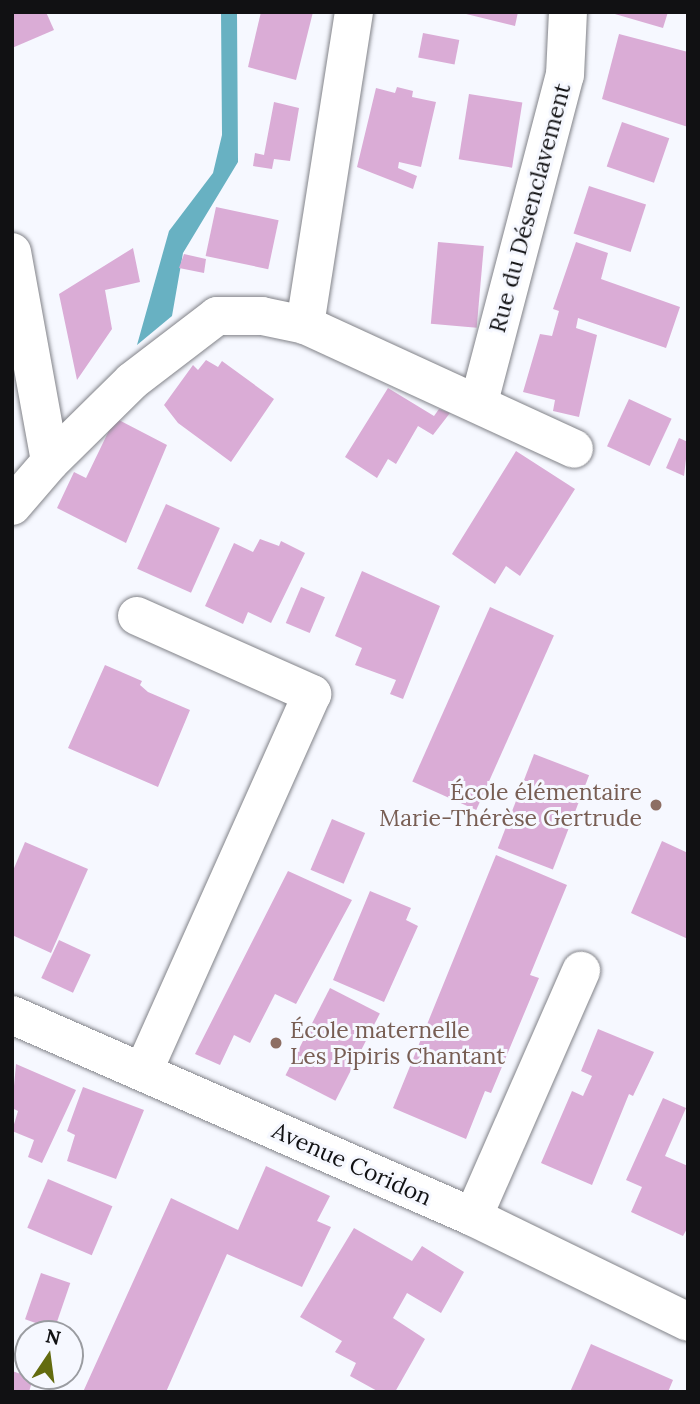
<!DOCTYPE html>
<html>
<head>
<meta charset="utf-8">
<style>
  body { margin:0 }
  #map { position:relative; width:700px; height:1404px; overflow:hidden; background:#f6f8ff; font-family:Lora,serif }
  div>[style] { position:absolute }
  .water>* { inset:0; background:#68b1c2 }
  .building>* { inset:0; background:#daacd6; transform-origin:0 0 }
  .roads { filter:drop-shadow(0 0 2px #828389) drop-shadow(0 0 2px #828389) }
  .minor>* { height:38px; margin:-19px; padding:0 19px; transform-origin:19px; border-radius:19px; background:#fff }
  .dots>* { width:19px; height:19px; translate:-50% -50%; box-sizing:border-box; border:4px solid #f6f8ff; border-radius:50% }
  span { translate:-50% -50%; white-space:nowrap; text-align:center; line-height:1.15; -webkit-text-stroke:6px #f6f8ff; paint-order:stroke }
  .street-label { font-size:23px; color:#111113 }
  .education-label { font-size:23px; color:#785e54 }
  .right { translate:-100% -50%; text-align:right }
  .left { translate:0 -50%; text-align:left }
  .frame { position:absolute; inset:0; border:14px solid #111113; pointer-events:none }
  .north { position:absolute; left:14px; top:1320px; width:70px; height:70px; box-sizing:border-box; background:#f6f8ff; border:2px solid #9a9ca1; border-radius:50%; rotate:13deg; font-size:19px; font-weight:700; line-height:28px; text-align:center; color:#111113 }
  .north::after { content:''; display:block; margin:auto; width:24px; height:32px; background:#636b0f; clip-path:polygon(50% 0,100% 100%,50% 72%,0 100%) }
</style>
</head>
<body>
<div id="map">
  <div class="water">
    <i style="clip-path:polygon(221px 12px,237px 12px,238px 162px,183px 253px,172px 316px,137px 345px,169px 231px,213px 173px,222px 135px)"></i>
  </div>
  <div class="building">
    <i style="clip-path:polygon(12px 12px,46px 12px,54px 30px,12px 48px)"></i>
    <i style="clip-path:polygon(261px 12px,313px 12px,296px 80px,248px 67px)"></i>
    <i style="clip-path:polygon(458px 12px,518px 12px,515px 26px)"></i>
    <i style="clip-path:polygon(608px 12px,668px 12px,663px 28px)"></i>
    <i style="left:423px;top:33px;width:37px;height:25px;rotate:11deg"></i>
    <i style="clip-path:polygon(619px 34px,688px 52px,688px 127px,602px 99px)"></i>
    <i style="clip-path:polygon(397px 87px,413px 91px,412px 97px,436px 102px,421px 167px,399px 162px,398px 168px,417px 176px,413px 189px,357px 167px,376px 88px,395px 93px)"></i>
    <i style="left:469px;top:94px;width:54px;height:66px;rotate:9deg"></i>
    <i style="clip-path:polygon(274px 102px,299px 108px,290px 161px,274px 159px,272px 169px,253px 166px,255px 153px,264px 155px)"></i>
    <i style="left:622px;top:122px;width:50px;height:47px;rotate:19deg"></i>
    <i style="left:589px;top:186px;width:60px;height:50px;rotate:18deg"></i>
    <i style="left:216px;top:207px;width:64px;height:50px;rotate:12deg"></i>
    <i style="left:438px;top:242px;width:46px;height:82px;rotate:5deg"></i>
    <i style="clip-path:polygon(576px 242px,608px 253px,601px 279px,680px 307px,666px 348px,578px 318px,576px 328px,597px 335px,579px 417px,553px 411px,555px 400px,523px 392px,540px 334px,552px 336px,559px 311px,553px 309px)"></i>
    <i style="clip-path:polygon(133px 248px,140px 282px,105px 290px,112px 329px,77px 380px,59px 294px)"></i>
    <i style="clip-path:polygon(184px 254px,206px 259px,204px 273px,179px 268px)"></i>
    <i style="clip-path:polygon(206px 360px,218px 367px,222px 361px,274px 399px,231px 462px,178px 423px,164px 405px,193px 365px,198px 370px)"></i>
    <i style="clip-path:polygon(388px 388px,434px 416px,439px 409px,450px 413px,433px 435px,418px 426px,396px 464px,388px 459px,377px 478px,345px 457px)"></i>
    <i style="left:629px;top:399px;width:47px;height:52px;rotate:25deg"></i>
    <i style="clip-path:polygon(115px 418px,167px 445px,126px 543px,57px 508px,74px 472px,86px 478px)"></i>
    <i style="clip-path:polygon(679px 438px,688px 442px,684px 476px,666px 468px)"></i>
    <i style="clip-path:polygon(516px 451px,575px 489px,520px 576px,506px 566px,495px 584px,452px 554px)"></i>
    <i style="left:166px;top:504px;width:59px;height:71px;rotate:24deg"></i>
    <i style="clip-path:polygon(260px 539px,279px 546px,281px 541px,305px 553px,271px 623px,248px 612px,243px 624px,205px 606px,234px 543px,253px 552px)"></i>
    <i style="clip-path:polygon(362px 571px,440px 606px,403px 699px,390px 694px,396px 680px,355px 665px,362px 648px,335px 636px)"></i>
    <i style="left:301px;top:587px;width:26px;height:39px;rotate:23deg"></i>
    <i style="left:490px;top:607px;width:70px;height:191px;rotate:24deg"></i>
    <i style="clip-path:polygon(105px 665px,142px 681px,140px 685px,148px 692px,190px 710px,158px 787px,68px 748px)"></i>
    <i style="left:534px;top:754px;width:59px;height:101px;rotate:21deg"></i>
    <i style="left:332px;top:819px;width:36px;height:55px;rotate:23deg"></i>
    <i style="clip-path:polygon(662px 841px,688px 853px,688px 939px,631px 913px)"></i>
    <i style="clip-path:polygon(25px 842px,88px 869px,51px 953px,12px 935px,12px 873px)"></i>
    <i style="clip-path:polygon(496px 855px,567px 885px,530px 975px,539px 978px,491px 1093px,485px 1091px,466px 1139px,393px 1108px)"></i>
    <i style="clip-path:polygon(288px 871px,352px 900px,296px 1004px,275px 994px,250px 1043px,234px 1035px,220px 1065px,195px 1054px)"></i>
    <i style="clip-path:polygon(370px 891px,411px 908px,406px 920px,418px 926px,384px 1002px,333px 980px)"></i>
    <i style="left:59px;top:940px;width:35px;height:42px;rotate:25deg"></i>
    <i style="left:330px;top:988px;width:56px;height:98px;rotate:27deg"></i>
    <i style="clip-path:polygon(598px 1029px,654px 1052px,633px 1096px,629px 1094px,592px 1185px,541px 1163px,572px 1091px,583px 1096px,592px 1076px,581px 1071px)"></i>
    <i style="clip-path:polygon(16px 1064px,76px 1090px,42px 1163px,28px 1157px,34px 1140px,12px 1131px,18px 1111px,12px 1108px)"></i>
    <i style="clip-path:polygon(83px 1087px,144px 1110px,116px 1179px,67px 1161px,75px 1135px,67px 1131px)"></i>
    <i style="clip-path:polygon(663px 1098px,686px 1108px,665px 1156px,688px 1166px,688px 1227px,683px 1236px,631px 1212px,642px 1187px,626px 1180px)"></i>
    <i style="clip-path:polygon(266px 1166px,330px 1196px,317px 1221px,331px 1227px,302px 1287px,227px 1254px,166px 1392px,83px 1392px,171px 1198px,238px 1230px)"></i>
    <i style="left:48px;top:1179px;width:70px;height:53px;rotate:23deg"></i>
    <i style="clip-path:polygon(354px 1228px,412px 1261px,422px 1246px,464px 1272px,441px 1313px,407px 1293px,393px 1318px,425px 1339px,395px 1392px,379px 1392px,350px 1376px,356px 1363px,335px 1352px,342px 1341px,300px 1317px)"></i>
    <i style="left:41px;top:1273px;width:31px;height:49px;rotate:19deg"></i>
    <i style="clip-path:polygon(591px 1344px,673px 1380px,668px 1392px,570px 1392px)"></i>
    <i style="clip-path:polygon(12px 1371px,33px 1378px,29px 1392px,12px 1392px)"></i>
  </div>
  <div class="roads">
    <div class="minor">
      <i style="left:354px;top:12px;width:317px;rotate:98.9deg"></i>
      <i style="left:305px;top:325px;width:296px;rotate:24.7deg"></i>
      <i style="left:12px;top:252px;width:213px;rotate:79.7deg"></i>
      <i style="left:479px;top:402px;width:338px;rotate:-75.3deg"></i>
      <i style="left:565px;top:75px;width:63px;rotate:-87.3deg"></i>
      <i style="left:12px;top:506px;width:58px;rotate:-49.2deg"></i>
      <i style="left:50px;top:462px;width:115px;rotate:-44.6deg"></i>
      <i style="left:132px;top:381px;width:107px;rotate:-37.4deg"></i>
      <i style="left:217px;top:316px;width:45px"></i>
      <i style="left:262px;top:316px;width:44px;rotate:11.8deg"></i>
      <i style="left:137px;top:616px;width:192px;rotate:24deg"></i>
      <i style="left:312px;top:694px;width:414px;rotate:114.1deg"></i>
      <i style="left:12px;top:1015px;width:503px;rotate:23.66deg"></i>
      <i style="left:473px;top:1217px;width:239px;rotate:26deg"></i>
      <i style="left:473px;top:1217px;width:269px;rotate:-66.3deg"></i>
    </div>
  </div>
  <div class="dots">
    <i style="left:656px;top:805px;background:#8d6e63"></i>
    <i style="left:276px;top:1043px;background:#8d6e63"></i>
  </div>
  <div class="street-label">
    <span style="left:530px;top:208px;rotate:-75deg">Rue du Désenclavement</span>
    <span style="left:352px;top:1164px;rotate:24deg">Avenue Coridon</span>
  </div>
  <div class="education-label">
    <span class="right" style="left:642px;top:805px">École élémentaire<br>Marie-Thérèse Gertrude</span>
    <span class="left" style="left:290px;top:1043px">École maternelle<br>Les Pipiris Chantant</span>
  </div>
  <div class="frame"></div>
  <div class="north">N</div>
</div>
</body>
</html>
